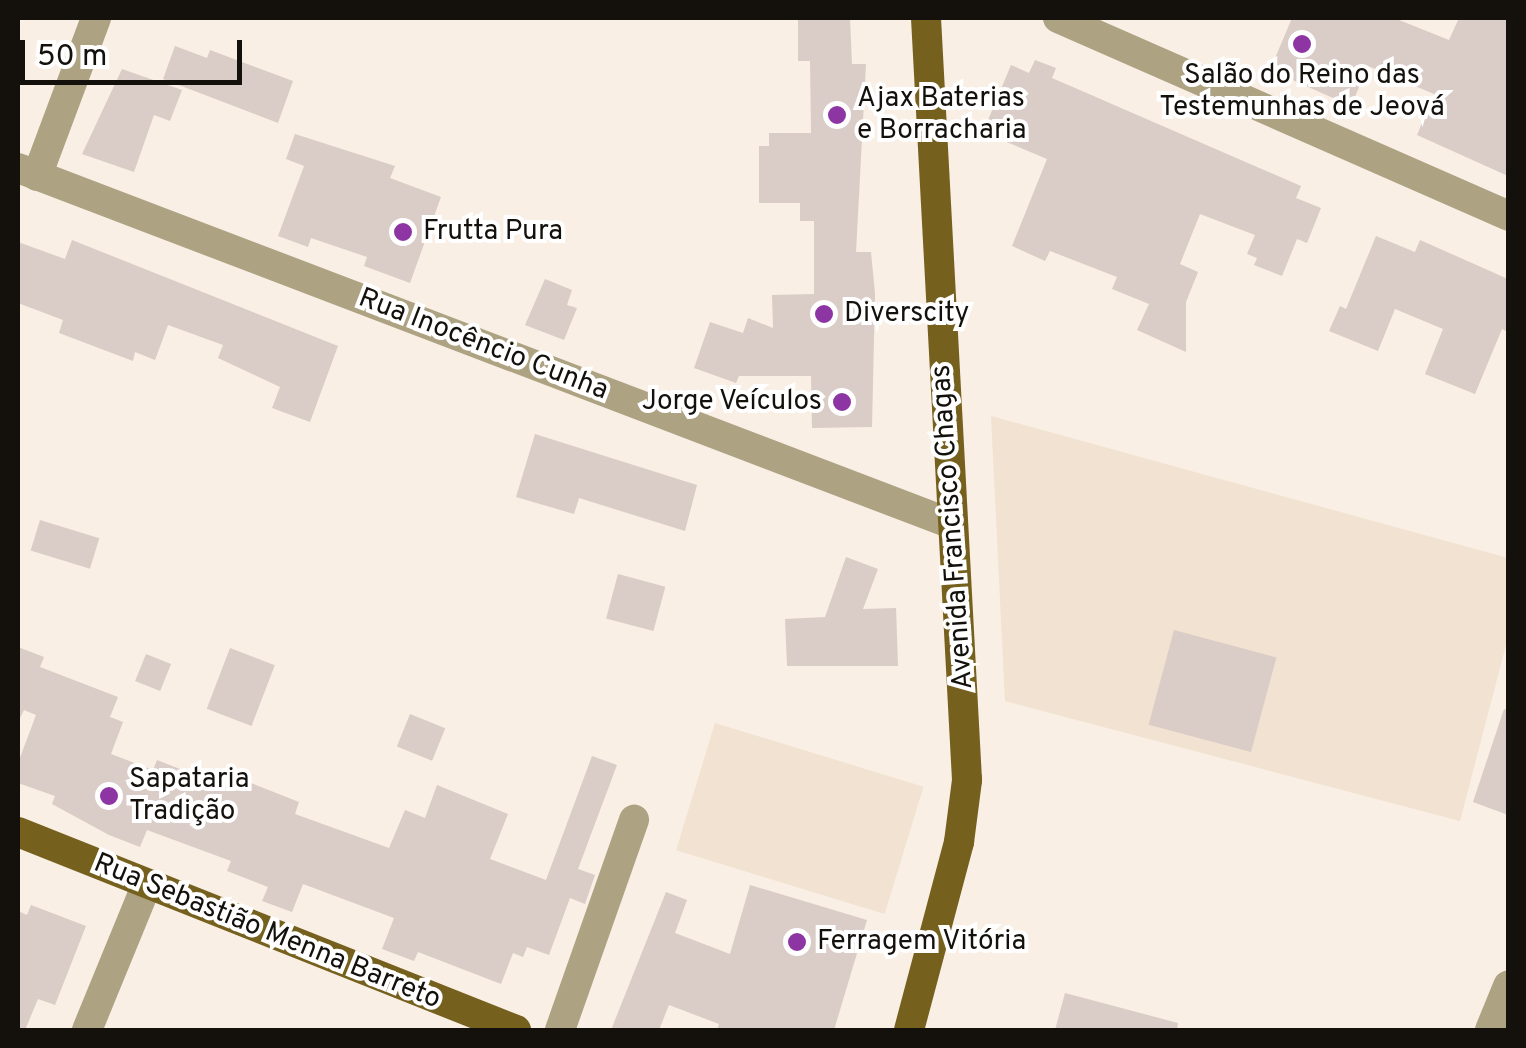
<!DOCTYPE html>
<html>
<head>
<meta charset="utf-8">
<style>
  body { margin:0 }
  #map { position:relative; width:1526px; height:1048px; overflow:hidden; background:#f9efe4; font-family:Overpass,sans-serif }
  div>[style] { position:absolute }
  .built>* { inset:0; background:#f1e2d1; transform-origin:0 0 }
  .building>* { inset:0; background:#daccc6; transform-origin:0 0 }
  .minor>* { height:30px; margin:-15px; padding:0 15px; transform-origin:15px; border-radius:15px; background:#ada282 }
  .major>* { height:30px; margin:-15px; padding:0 15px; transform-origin:15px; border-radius:15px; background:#75601e }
  .dots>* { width:28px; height:28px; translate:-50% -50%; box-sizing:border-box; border:5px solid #fff; border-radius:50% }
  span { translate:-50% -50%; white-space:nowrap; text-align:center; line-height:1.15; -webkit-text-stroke:8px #fff; paint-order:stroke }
  .poi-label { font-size:28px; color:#14110d }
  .left { translate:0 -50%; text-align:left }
  .right { translate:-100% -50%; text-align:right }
  .street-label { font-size:28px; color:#14110d }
  .frame { position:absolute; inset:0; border:20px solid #14110d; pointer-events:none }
  .scale { position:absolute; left:20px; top:40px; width:222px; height:45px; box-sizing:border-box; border:5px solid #14110d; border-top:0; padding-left:12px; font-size:30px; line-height:35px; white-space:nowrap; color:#14110d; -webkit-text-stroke:8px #fff; paint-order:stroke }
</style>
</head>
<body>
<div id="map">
  <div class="built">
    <i style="clip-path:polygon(991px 416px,1508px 558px,1508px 637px,1460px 821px,1005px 701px)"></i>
    <i style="left:715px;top:723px;width:218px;height:133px;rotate:17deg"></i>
  </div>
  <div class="building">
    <i style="clip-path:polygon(798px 18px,850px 18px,852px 64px,866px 64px,856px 252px,871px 252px,875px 293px,872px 427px,812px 428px,811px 376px,739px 376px,736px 383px,694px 368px,710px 322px,743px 333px,748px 318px,773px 328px,772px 295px,814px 294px,814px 221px,800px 221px,800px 203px,759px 203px,759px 146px,769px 146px,769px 133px,811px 133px,810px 61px,798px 61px)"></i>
    <i style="clip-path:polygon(1292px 18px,1394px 18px,1449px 40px,1459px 18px,1508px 18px,1508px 176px,1417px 135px,1434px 94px,1368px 66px,1351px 106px,1270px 70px)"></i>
    <i style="clip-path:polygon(175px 46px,207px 58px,210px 50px,293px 81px,278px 123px,163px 79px)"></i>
    <i style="clip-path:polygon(1035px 60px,1056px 68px,1052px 78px,1301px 186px,1296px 198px,1321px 208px,1307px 243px,1297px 239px,1282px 276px,1254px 265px,1257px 258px,1247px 254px,1255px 235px,1200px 214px,1180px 264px,1198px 272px,1186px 302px,1186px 352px,1137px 330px,1149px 304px,1112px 289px,1117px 277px,1050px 251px,1045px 261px,1012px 246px,1047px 159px,983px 132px,1011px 65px,1029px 73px)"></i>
    <i style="clip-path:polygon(122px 69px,182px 90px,170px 121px,154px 115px,134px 172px,82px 154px)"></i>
    <i style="clip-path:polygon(295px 134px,395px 166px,390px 178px,441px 197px,410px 283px,364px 266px,367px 257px,311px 238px,308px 247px,278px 236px,304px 166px,286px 159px)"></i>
    <i style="clip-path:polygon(1376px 236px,1415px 252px,1420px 240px,1508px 279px,1508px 332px,1502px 329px,1475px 394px,1425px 374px,1443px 329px,1395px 309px,1378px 351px,1329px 331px,1340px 306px,1346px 309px)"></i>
    <i style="clip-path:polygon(72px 240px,338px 346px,310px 422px,272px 408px,280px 387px,218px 358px,223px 345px,168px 325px,155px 360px,135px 352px,133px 361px,59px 333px,63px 320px,18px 303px,18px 242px,65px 259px)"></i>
    <i style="clip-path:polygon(545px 279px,572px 290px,567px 305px,577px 308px,564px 340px,525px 325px)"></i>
    <i style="clip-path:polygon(535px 434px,697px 485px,685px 531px,579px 498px,574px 514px,516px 497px)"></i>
    <i style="left:40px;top:520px;width:62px;height:32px;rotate:17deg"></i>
    <i style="clip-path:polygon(846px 557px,878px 569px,863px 609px,896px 608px,898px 666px,787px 666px,785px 619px,825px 617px)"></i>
    <i style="left:618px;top:574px;width:49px;height:46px;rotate:15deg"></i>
    <i style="left:1174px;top:630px;width:106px;height:98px;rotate:15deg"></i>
    <i style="clip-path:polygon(18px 647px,44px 657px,40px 667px,118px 697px,110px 717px,123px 722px,111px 754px,153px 770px,157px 760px,231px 789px,236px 777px,299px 802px,295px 814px,389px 848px,405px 810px,425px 818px,437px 785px,508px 814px,490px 859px,546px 880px,592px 756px,617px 765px,578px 869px,595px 875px,585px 904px,570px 898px,549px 955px,527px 947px,523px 957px,513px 953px,501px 984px,418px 952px,414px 961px,382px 949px,394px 918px,303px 884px,292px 912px,262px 901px,268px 887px,227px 871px,231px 861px,147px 830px,140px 847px,109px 835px,52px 804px,55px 796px,18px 783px,18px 763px,36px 715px,24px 710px,18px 722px)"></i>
    <i style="left:230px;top:648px;width:48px;height:65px;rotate:21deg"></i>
    <i style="left:146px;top:654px;width:27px;height:29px;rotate:22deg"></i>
    <i style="clip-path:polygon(1504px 709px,1508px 710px,1508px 815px,1473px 802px)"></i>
    <i style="left:410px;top:714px;width:38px;height:35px;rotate:22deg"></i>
    <i style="clip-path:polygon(750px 885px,867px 920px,834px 1030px,717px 1030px,719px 1024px,669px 1005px,659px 1030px,611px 1030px,666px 892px,687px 900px,675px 933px,730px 954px)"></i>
    <i style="clip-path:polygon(31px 905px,86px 926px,55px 1005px,38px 999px,25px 1030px,18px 1030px,18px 911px,27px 915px)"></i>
    <i style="clip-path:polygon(1065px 993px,1178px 1023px,1177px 1030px,1055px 1030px)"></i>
  </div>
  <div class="minor">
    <i style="left:1058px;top:18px;width:492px;rotate:23.7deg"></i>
    <i style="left:18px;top:168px;width:996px;rotate:20.87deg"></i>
    <i style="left:37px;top:176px;width:169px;rotate:-69.5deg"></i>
    <i style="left:87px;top:1030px;width:158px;rotate:-67.7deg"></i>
    <i style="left:560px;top:1030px;width:223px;rotate:-70.6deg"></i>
    <i style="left:1490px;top:1030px;width:48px;rotate:-67.8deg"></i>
  </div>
  <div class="major">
    <i style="left:18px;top:832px;width:536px;rotate:21.68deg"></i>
    <i style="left:909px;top:1030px;width:195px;rotate:-75.1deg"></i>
    <i style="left:959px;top:842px;width:63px;rotate:-82.6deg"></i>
    <i style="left:967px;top:780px;width:763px;rotate:-93.08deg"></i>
  </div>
  <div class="dots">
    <i style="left:1302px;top:44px;background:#8d36a3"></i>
    <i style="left:837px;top:115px;background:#8d36a3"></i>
    <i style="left:403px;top:232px;background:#8d36a3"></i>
    <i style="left:824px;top:314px;background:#8d36a3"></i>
    <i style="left:842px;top:402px;background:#8d36a3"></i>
    <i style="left:109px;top:796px;background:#8d36a3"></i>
    <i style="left:797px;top:942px;background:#8d36a3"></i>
  </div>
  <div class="poi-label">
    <span style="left:1302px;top:92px">Salão do Reino das<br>Testemunhas de Jeová</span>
    <span class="left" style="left:857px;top:115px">Ajax Baterias<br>e Borracharia</span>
    <span class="left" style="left:423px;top:232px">Frutta Pura</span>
    <span class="left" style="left:844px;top:314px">Diverscity</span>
    <span class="right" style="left:822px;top:402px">Jorge Veículos</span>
    <span class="left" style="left:129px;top:796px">Sapataria<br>Tradição</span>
    <span class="left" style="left:817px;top:942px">Ferragem Vitória</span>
  </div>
  <div class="street-label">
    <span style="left:483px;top:345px;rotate:21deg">Rua Inocêncio Cunha</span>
    <span style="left:953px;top:527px;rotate:-94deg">Avenida Francisco Chagas</span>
    <span style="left:267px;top:932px;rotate:22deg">Rua Sebastião Menna Barreto</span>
  </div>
  <div class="frame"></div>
  <div class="scale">50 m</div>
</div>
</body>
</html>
